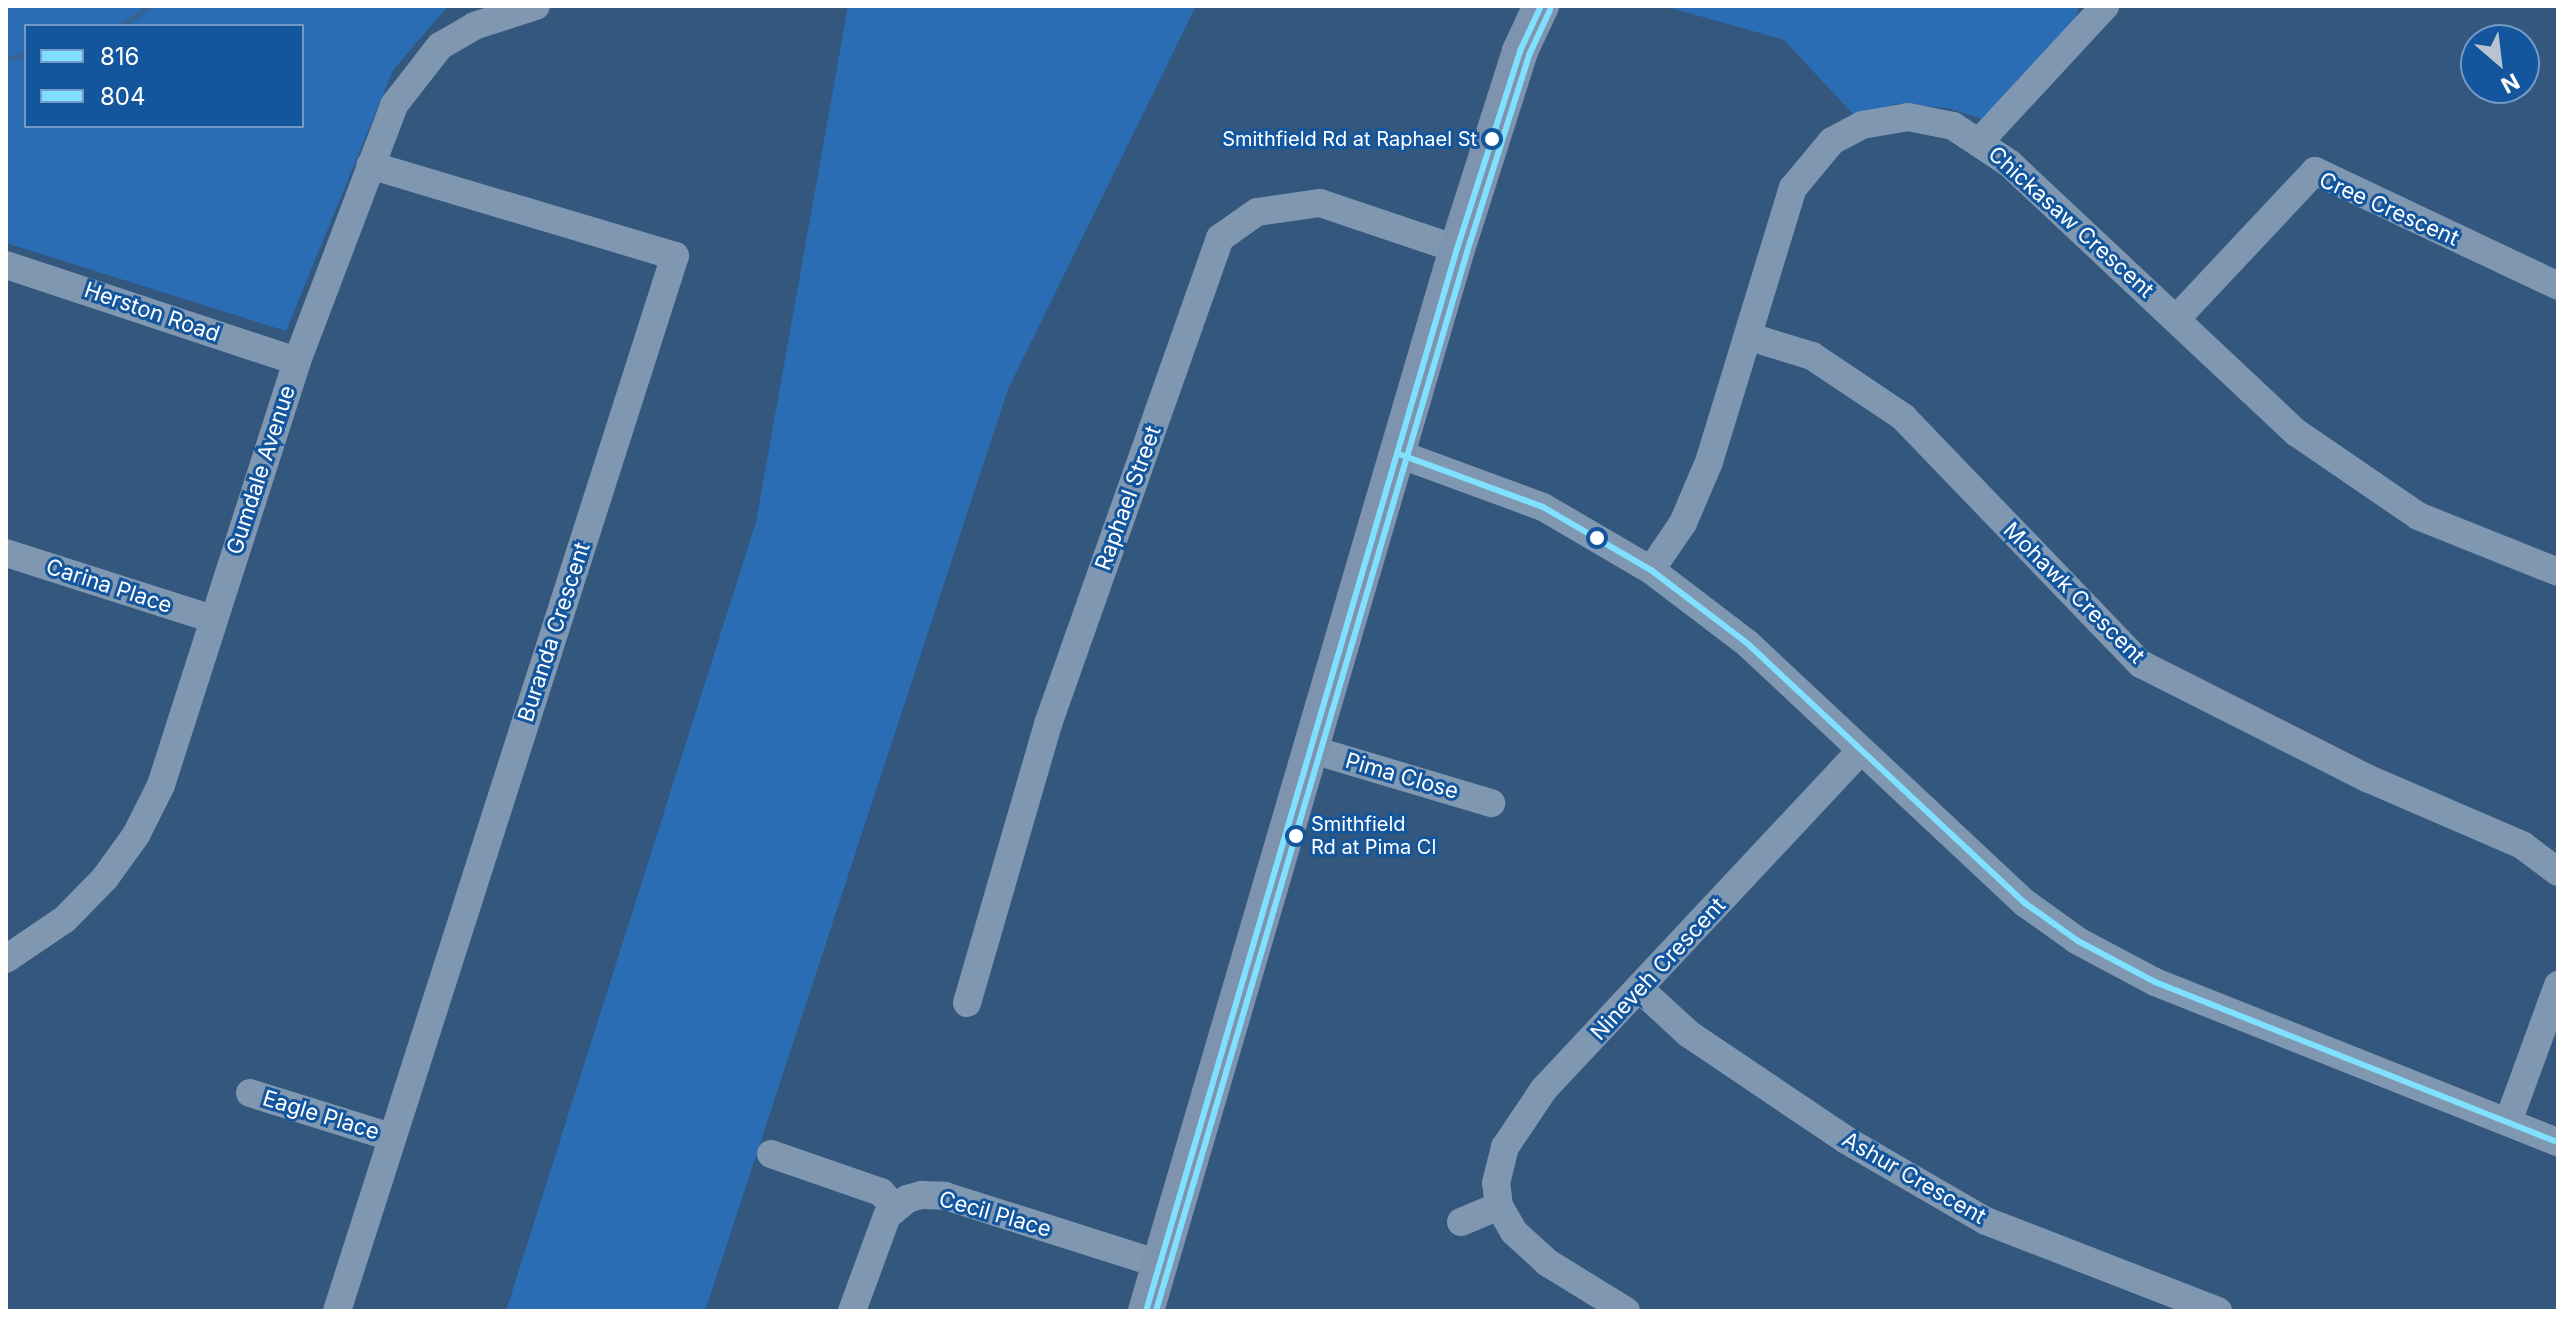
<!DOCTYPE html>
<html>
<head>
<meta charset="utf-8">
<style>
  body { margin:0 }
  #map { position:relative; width:2564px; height:1317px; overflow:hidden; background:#34577e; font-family:Inter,sans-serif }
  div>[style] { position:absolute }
  .green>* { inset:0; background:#2a6db4 }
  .stream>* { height:6px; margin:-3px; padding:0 3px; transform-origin:3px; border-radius:3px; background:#366497 }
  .minor>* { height:28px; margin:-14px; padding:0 14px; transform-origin:14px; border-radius:14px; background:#7f97b0 }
  .major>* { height:36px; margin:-18px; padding:0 18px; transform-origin:18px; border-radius:18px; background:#7e93ad }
  .bus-1>* { height:6px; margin:-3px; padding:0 3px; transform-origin:3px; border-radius:3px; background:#80e0ff }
  .bus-2>* { height:6px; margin:-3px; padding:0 3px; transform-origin:3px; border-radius:3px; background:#80e0ff }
  .dots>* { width:22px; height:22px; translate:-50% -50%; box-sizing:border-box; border:4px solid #14569e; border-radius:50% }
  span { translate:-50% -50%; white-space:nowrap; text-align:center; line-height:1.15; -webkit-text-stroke:6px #14569e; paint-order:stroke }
  .bus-label { font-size:20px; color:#fff }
  .right { translate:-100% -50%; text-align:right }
  .left { translate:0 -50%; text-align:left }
  .street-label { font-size:22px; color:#fff }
  .frame { position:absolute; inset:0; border:8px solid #fff; pointer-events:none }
  .legend { position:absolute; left:24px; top:24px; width:280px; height:104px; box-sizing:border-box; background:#14569e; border:2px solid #729ac5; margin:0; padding:10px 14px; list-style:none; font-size:24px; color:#fff }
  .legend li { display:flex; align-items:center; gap:16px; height:40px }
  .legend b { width:40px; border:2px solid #729ac5 }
  .north { position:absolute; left:2460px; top:24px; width:80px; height:80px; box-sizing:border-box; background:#14569e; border:2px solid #729ac5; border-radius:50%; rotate:152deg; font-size:22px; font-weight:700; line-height:32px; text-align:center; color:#fff }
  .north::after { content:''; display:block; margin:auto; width:28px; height:36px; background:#b8c4d2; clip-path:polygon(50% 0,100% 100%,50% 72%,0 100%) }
</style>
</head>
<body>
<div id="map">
  <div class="green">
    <i style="clip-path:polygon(evenodd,6px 6px,448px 6px,393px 70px,286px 331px,6px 243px,6px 6px,26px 26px,302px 26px,302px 126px,26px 126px,26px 26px)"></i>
    <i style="clip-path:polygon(848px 6px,1196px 6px,1008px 389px,705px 1311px,506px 1311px,756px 522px)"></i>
    <i style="clip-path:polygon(1664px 6px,2078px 6px,2076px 27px,1982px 119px,1948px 108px,1897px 104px,1853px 114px,1784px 40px)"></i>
  </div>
  <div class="stream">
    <i style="left:123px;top:26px;width:34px;rotate:-36deg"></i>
    <i style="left:6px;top:59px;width:20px;rotate:-9deg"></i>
  </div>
  <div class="minor">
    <i style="left:1981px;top:140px;width:183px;rotate:-47.2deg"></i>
    <i style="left:6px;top:265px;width:306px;rotate:18.3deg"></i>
    <i style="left:2176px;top:319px;width:203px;rotate:-46.8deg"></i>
    <i style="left:2315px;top:171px;width:269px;rotate:25.3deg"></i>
    <i style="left:1750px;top:337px;width:65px;rotate:17deg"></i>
    <i style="left:1812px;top:356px;width:110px;rotate:33.8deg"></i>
    <i style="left:1903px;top:417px;width:343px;rotate:46.1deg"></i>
    <i style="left:2141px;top:664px;width:255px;rotate:26.8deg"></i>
    <i style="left:2369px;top:779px;width:167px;rotate:23.3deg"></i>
    <i style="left:2522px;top:845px;width:45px;rotate:36.9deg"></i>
    <i style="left:1399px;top:454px;width:153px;rotate:20.2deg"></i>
    <i style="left:1543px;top:507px;width:125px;rotate:30.3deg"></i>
    <i style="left:1651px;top:570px;width:122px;rotate:37.3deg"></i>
    <i style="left:1748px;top:644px;width:379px;rotate:43.1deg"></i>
    <i style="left:2025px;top:903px;width:65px;rotate:35.6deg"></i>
    <i style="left:2078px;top:941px;width:87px;rotate:28deg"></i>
    <i style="left:2155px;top:982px;width:434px;rotate:21.7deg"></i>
    <i style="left:6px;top:553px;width:217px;rotate:17.7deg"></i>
    <i style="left:1651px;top:570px;width:57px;rotate:-55.8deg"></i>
    <i style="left:1683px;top:523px;width:66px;rotate:-66.9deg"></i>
    <i style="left:1709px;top:462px;width:287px;rotate:-73deg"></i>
    <i style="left:1793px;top:188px;width:61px;rotate:-50.3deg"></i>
    <i style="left:1832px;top:141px;width:34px;rotate:-28deg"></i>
    <i style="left:1862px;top:125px;width:47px;rotate:-9.9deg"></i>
    <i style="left:1908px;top:117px;width:46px;rotate:11.3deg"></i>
    <i style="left:1953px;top:126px;width:67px;rotate:33.5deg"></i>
    <i style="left:2009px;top:163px;width:395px;rotate:43.2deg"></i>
    <i style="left:2297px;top:433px;width:147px;rotate:34.4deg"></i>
    <i style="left:2418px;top:516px;width:151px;rotate:21.8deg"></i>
    <i style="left:1313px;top:750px;width:186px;rotate:16.6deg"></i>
    <i style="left:6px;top:959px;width:71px;rotate:-34.1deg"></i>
    <i style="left:65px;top:919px;width:57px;rotate:-45.7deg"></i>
    <i style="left:105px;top:878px;width:53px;rotate:-54.2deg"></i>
    <i style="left:136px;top:835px;width:56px;rotate:-63.4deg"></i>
    <i style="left:161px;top:785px;width:445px;rotate:-72.2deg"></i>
    <i style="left:297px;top:361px;width:274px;rotate:-69.2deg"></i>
    <i style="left:394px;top:105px;width:75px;rotate:-52.1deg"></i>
    <i style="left:440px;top:46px;width:39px;rotate:-30deg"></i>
    <i style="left:474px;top:26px;width:65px;rotate:-17.9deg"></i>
    <i style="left:1640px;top:989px;width:67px;rotate:42.6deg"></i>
    <i style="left:1689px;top:1034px;width:189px;rotate:34deg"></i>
    <i style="left:1846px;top:1140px;width:162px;rotate:30.1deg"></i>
    <i style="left:1986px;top:1221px;width:249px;rotate:21.2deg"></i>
    <i style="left:967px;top:1003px;width:291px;rotate:-73.8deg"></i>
    <i style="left:1048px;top:724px;width:516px;rotate:-70.51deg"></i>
    <i style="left:1220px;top:238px;width:45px;rotate:-35.1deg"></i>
    <i style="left:1257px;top:212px;width:64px;rotate:-8.1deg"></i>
    <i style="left:1320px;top:203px;width:145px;rotate:18.6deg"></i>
    <i style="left:250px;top:1093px;width:148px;rotate:17.3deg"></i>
    <i style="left:2508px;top:1122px;width:146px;rotate:-69.9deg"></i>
    <i style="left:771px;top:1154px;width:116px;rotate:19.1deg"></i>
    <i style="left:881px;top:1192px;width:20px;rotate:49deg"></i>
    <i style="left:1461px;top:1222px;width:41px;rotate:-22.8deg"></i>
    <i style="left:337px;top:1311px;width:1108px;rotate:-72.24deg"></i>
    <i style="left:675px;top:256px;width:318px;rotate:-163.4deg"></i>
    <i style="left:852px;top:1311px;width:101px;rotate:-69.8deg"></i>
    <i style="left:887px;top:1216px;width:26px;rotate:-40deg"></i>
    <i style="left:907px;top:1199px;width:15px;rotate:-16deg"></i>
    <i style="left:921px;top:1195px;width:24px;rotate:2deg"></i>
    <i style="left:945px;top:1196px;width:225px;rotate:17.6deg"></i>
    <i style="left:1626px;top:1311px;width:92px;rotate:-148.4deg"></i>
    <i style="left:1548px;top:1263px;width:46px;rotate:-137.6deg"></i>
    <i style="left:1514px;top:1232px;width:30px;rotate:-120deg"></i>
    <i style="left:1499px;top:1206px;width:23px;rotate:-97deg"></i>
    <i style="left:1496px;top:1183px;width:37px;rotate:-76deg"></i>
    <i style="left:1505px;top:1147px;width:70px;rotate:-56.1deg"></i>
    <i style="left:1544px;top:1089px;width:463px;rotate:-46.9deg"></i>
  </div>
  <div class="major">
    <i style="left:1146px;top:1311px;width:1107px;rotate:-73.68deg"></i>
    <i style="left:1457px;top:249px;width:208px;rotate:-72.3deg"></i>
    <i style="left:1520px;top:51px;width:50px;rotate:-65deg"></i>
  </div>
  <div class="bus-1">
    <i style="left:1399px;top:454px;width:153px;rotate:20.2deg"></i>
    <i style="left:1543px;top:507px;width:125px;rotate:30.3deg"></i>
    <i style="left:1651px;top:570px;width:122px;rotate:37.3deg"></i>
    <i style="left:1748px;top:644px;width:379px;rotate:43.1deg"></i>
    <i style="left:2025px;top:903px;width:65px;rotate:35.6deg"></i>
    <i style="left:2078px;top:941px;width:87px;rotate:28deg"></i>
    <i style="left:2155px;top:982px;width:434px;rotate:21.7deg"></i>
    <i style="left:1146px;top:1311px;width:1107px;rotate:-73.68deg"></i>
    <i style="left:1457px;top:249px;width:208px;rotate:-72.3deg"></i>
    <i style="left:1520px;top:51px;width:50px;rotate:-65deg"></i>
  </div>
  <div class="bus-2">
    <i style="left:1156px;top:1311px;width:1104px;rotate:-73.63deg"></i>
    <i style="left:1467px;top:252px;width:207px;rotate:-72.5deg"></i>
    <i style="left:1529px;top:55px;width:50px;rotate:-65deg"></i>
  </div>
  <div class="dots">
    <i style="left:1492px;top:139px;background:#fff"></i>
    <i style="left:1597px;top:538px;background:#fff"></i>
    <i style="left:1296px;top:836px;background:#fff"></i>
  </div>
  <div class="bus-label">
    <span class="right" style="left:1477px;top:139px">Smithfield Rd at Raphael St</span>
    <span class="left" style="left:1311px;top:836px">Smithfield<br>Rd at Pima Cl</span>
  </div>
  <div class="street-label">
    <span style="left:2389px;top:209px;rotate:24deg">Cree Crescent</span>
    <span style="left:2071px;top:222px;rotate:42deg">Chickasaw Crescent</span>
    <span style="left:152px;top:312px;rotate:19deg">Herston Road</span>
    <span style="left:261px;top:470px;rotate:-72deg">Gumdale Avenue</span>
    <span style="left:1128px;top:498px;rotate:-70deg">Raphael Street</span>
    <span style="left:109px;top:586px;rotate:18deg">Carina Place</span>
    <span style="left:2074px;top:593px;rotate:45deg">Mohawk Crescent</span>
    <span style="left:554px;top:632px;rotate:-72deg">Buranda Crescent</span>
    <span style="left:1402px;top:776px;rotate:16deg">Pima Close</span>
    <span style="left:1658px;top:969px;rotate:-47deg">Nineveh Crescent</span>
    <span style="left:321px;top:1115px;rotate:17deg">Eagle Place</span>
    <span style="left:1914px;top:1178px;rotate:30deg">Ashur Crescent</span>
    <span style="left:995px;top:1214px;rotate:16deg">Cecil Place</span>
  </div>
  <div class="frame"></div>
  <ul class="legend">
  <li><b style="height:10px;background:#80e0ff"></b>816</li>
  <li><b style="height:10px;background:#80e0ff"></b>804</li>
  </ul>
  <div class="north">N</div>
</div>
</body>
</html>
